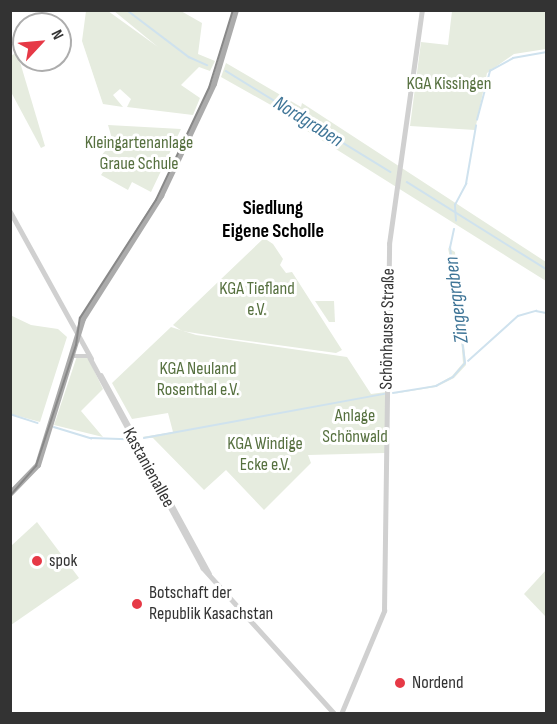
<!DOCTYPE html>
<html>
<head>
<meta charset="utf-8">
<style>
  body { margin:0 }
  #map { position:relative; width:557px; height:724px; overflow:hidden; background:#fff; font-family:"Sofia Sans Condensed",sans-serif }
  div>[style] { position:absolute }
  .green>* { inset:0; background:#e6ecdf }
  .stream>* { height:1.5px; margin:-0.75px; padding:0 0.75px; transform-origin:0.75px; border-radius:0.75px; background:#cfe2ee }
  .minor>* { height:4.5px; margin:-2.25px; padding:0 2.25px; transform-origin:2.25px; border-radius:2.25px; background:#d0d0d0 }
  .major>* { height:6px; margin:-3px; padding:0 3px; transform-origin:3px; border-radius:3px; background:#ababab }
  .tram>* { height:1.5px; margin:-0.75px; padding:0 0.75px; transform-origin:0.75px; border-radius:0.75px; background:#888 }
  .dots>* { width:16px; height:16px; translate:-50% -50%; box-sizing:border-box; border:3px solid #fff; border-radius:50% }
  span { translate:-50% -50%; white-space:nowrap; text-align:center; line-height:1.15; -webkit-text-stroke:6px #fff; paint-order:stroke }
  .park-label { font-size:18px; color:#56703f }
  .street-label { font-size:18px; color:#333 }
  .poi-label { font-size:18px; color:#333 }
  .left { translate:0 -50%; text-align:left }
  .water-label { font-size:20px; color:#3f7597; font-style:italic }
  .neighbourhood-label { font-size:20px; color:#000; font-weight:700 }
  .frame { position:absolute; inset:0; border:12px solid #333; pointer-events:none }
  .north { position:absolute; left:12px; top:12px; width:60px; height:60px; box-sizing:border-box; background:#fff; border:2px solid #adadad; border-radius:50%; rotate:64deg; font-size:16px; font-weight:700; line-height:24px; text-align:center; color:#333 }
  .north::after { content:''; display:block; margin:auto; width:21px; height:27px; background:#e63946; clip-path:polygon(50% 0,100% 100%,50% 72%,0 100%) }
</style>
</head>
<body>
<div id="map">
  <div class="green">
    <i style="clip-path:polygon(86px 11px,108px 11px,158px 47px,114px 11px,181px 11px,202px 23px,198px 54px,215px 61px,210px 71px,199px 67px,181px 85px,200px 98px,193px 115px,127px 107px,131px 99px,120px 89px,113px 95px,123px 107px,103px 104px,82px 41px)"></i>
    <i style="clip-path:polygon(452px 11px,546px 11px,546px 49px,514px 54px,487px 73px,475px 130px,410px 126px,421px 42px,448px 45px)"></i>
    <i style="clip-path:polygon(17px 52px,45px 146px,41px 148px,11px 92px,11px 56px)"></i>
    <i style="clip-path:polygon(226px 63px,301px 107px,302px 103px,546px 262px,546px 281px,304px 129px,301px 122px,221px 77px)"></i>
    <i style="clip-path:polygon(108px 125px,181px 129px,151px 192px,132px 182px,128px 190px,101px 175px,109px 163px,99px 158px,113px 142px)"></i>
    <i style="clip-path:polygon(264px 238px,273px 244px,283px 259px,280px 265px,286px 273px,292px 272px,342px 350px,336px 353px,226px 338px,182px 331px,173px 325px)"></i>
    <i style="clip-path:polygon(448px 248px,455px 252px,466px 365px,454px 378px,436px 387px,392px 394px,436px 385px,452px 376px,463px 363px,458px 300px)"></i>
    <i style="clip-path:polygon(315px 301px,334px 301px,335px 322px,329px 322px)"></i>
    <i style="clip-path:polygon(10px 315px,31px 325px,58px 329px,67px 337px,40px 422px,11px 414px)"></i>
    <i style="clip-path:polygon(171px 327px,196px 335px,347px 357px,371px 394px,386px 392px,385px 453px,308px 455px,311px 463px,264px 510px,226px 470px,204px 490px,153px 438px,142px 437px,173px 432px,168px 413px,132px 419px,112px 383px)"></i>
    <i style="clip-path:polygon(77px 356px,88px 358px,103px 389px,81px 411px,103px 437px,54px 425px)"></i>
    <i style="clip-path:polygon(37px 522px,79px 578px,11px 625px,11px 546px)"></i>
    <i style="clip-path:polygon(546px 570px,546px 617px,524px 594px)"></i>
  </div>
  <div class="stream">
    <i style="left:127px;top:10px;width:78px;rotate:37.2deg"></i>
    <i style="left:189px;top:57px;width:20px;rotate:24deg"></i>
    <i style="left:226px;top:71px;width:193px;rotate:31.5deg"></i>
    <i style="left:477px;top:120px;width:51px;rotate:-75.1deg"></i>
    <i style="left:490px;top:71px;width:26px;rotate:-29deg"></i>
    <i style="left:513px;top:58px;width:34px;rotate:-10deg"></i>
    <i style="left:407px;top:182px;width:164px;rotate:32deg"></i>
    <i style="left:456px;top:221px;width:16px;rotate:-94deg"></i>
    <i style="left:455px;top:205px;width:24px;rotate:-62deg"></i>
    <i style="left:466px;top:184px;width:59px;rotate:-80.2deg"></i>
    <i style="left:468px;top:361px;width:67px;rotate:-42deg"></i>
    <i style="left:518px;top:316px;width:19px;rotate:-16deg"></i>
    <i style="left:536px;top:311px;width:10px;rotate:11deg"></i>
    <i style="left:393px;top:393px;width:44px;rotate:-9.2deg"></i>
    <i style="left:436px;top:386px;width:19px;rotate:-28deg"></i>
    <i style="left:453px;top:377px;width:18px;rotate:-49deg"></i>
    <i style="left:465px;top:363px;width:116px;rotate:-97.4deg"></i>
    <i style="left:450px;top:248px;width:19px;rotate:-78deg"></i>
    <i style="left:10px;top:414px;width:29px;rotate:18deg"></i>
    <i style="left:54px;top:427px;width:39px;rotate:17deg"></i>
    <i style="left:91px;top:438px;width:36px;rotate:2deg"></i>
    <i style="left:144px;top:438px;width:244px;rotate:-10.4deg"></i>
  </div>
  <div class="minor">
    <i style="left:10px;top:211px;width:168px;rotate:61.1deg"></i>
    <i style="left:74px;top:356px;width:14px"></i>
    <i style="left:90px;top:358px;width:238px;rotate:61.7deg"></i>
    <i style="left:203px;top:568px;width:197px;rotate:47.9deg"></i>
    <i style="left:101px;top:375px;width:226px;rotate:61.4deg"></i>
    <i style="left:341px;top:714px;width:112px;rotate:-67.3deg"></i>
    <i style="left:384px;top:611px;width:367px;rotate:-89.2deg"></i>
    <i style="left:389px;top:244px;width:236px;rotate:-82deg"></i>
  </div>
  <div class="major">
    <i style="left:10px;top:494px;width:40px;rotate:-46deg"></i>
    <i style="left:38px;top:465px;width:153px;rotate:-72.9deg"></i>
    <i style="left:83px;top:319px;width:146px;rotate:-57.6deg"></i>
    <i style="left:161px;top:196px;width:124px;rotate:-64.7deg"></i>
    <i style="left:214px;top:84px;width:77px;rotate:-73.4deg"></i>
  </div>
  <div class="tram">
    <i style="left:10px;top:496px;width:40px;rotate:-49deg"></i>
    <i style="left:36px;top:466px;width:127px;rotate:-71.7deg"></i>
    <i style="left:76px;top:345px;width:27px;rotate:-82deg"></i>
    <i style="left:80px;top:318px;width:140px;rotate:-57.2deg"></i>
    <i style="left:156px;top:200px;width:124px;rotate:-64.7deg"></i>
    <i style="left:209px;top:88px;width:82px;rotate:-72.9deg"></i>
  </div>
  <div class="dots">
    <i style="left:37px;top:561px;background:#e63946"></i>
    <i style="left:137px;top:604px;background:#e63946"></i>
    <i style="left:400px;top:683px;background:#e63946"></i>
  </div>
  <div class="park-label">
    <span style="left:449px;top:84px">KGA Kissingen</span>
    <span style="left:139px;top:154px">Kleingartenanlage<br>Graue Schule</span>
    <span style="left:257px;top:300px">KGA Tiefland<br>e.V.</span>
    <span style="left:198px;top:380px">KGA Neuland<br>Rosenthal e.V.</span>
    <span style="left:355px;top:427px">Anlage<br>Schönwald</span>
    <span style="left:265px;top:455px">KGA Windige<br>Ecke e.V.</span>
  </div>
  <div class="street-label">
    <span style="left:388px;top:329px;rotate:-89deg">Schönhauser Straße</span>
    <span style="left:148px;top:468px;rotate:61deg">Kastanienallee</span>
  </div>
  <div class="poi-label">
    <span class="left" style="left:49px;top:561px">spok</span>
    <span class="left" style="left:149px;top:604px">Botschaft der<br>Republik Kasachstan</span>
    <span class="left" style="left:412px;top:683px">Nordend</span>
  </div>
  <div class="water-label">
    <span style="left:308px;top:122px;rotate:32deg">Nordgraben</span>
    <span style="left:457px;top:300px;rotate:-97deg">Zingergraben</span>
  </div>
  <div class="neighbourhood-label">
    <span style="left:273px;top:220px">Siedlung<br>Eigene Scholle</span>
  </div>
  <div class="frame"></div>
  <div class="north">N</div>
</div>
</body>
</html>
